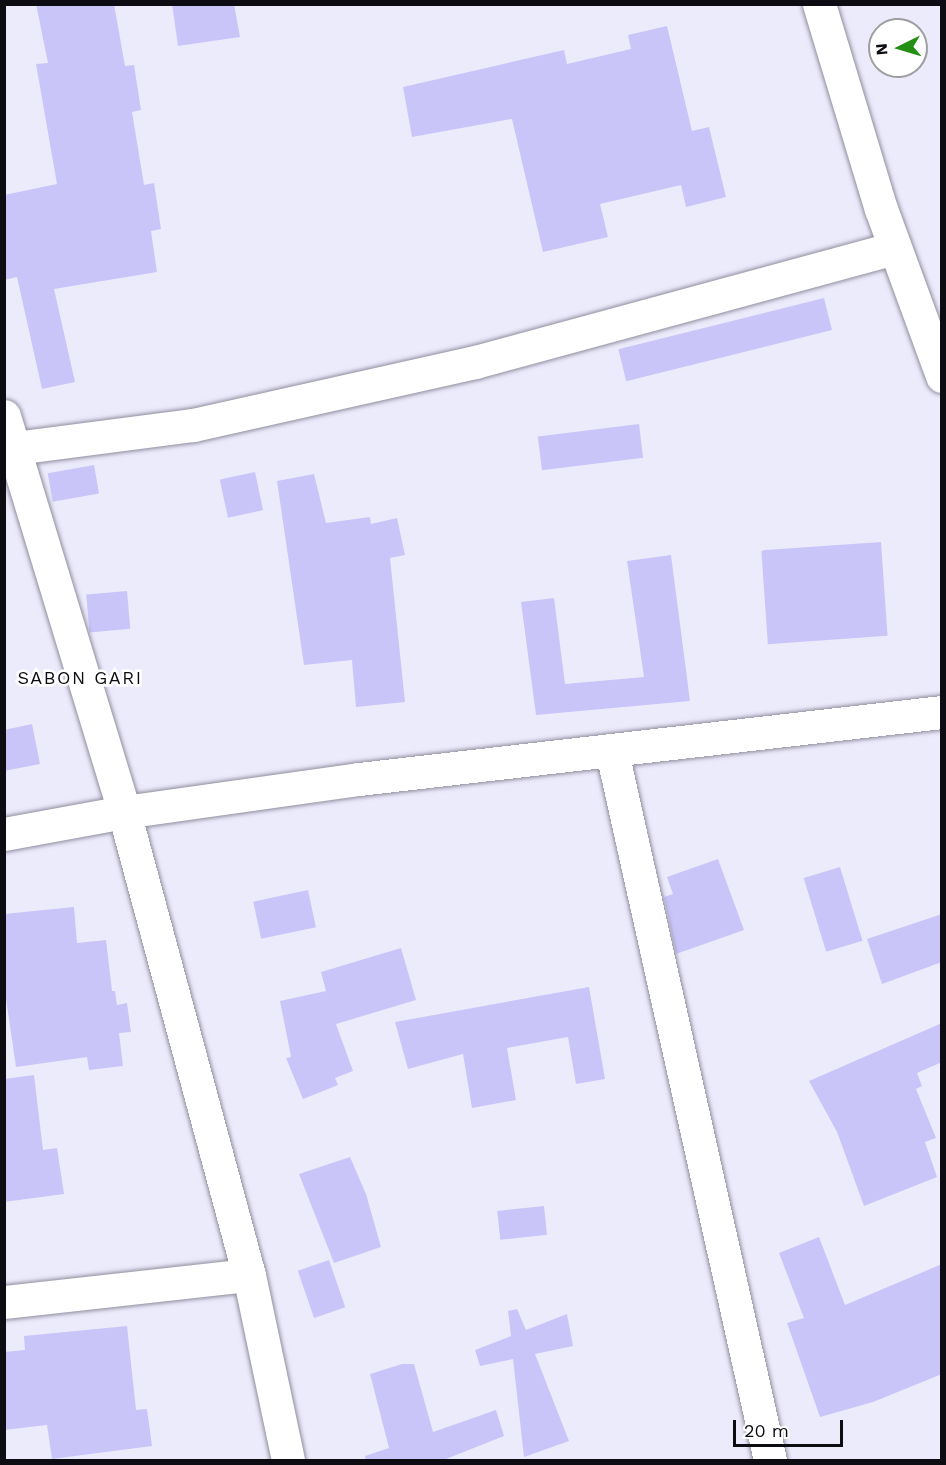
<!DOCTYPE html>
<html>
<head>
<meta charset="utf-8">
<style>
  body { margin:0 }
  #map { position:relative; width:946px; height:1465px; overflow:hidden; background:#ecebfc; font-family:"Work Sans",sans-serif }
  div>[style] { position:absolute }
  .building>* { inset:0; background:#cac5f9; transform-origin:0 0 }
  .roads { filter:drop-shadow(0 0 2px #908e9e) drop-shadow(0 0 2px #908e9e) }
  .street>* { height:33px; margin:-16.5px; padding:0 16.5px; transform-origin:16.5px; border-radius:16.5px; background:#fff }
  span { translate:-50% -50%; white-space:nowrap; text-align:center; line-height:1.15; -webkit-text-stroke:5px #fff; paint-order:stroke }
  .neighbourhood-label { font-size:18px; color:#0d0c12; letter-spacing:1.5px }
  .frame { position:absolute; inset:0; border:6px solid #0d0c12; pointer-events:none }
  .north { position:absolute; left:868px; top:18px; width:60px; height:60px; box-sizing:border-box; background:#fff; border:2px solid #9e9ea0; border-radius:50%; rotate:265deg; font-size:16px; font-weight:700; line-height:24px; text-align:center; color:#0d0c12 }
  .north::after { content:''; display:block; margin:auto; width:21px; height:27px; background:#238f13; clip-path:polygon(50% 0,100% 100%,50% 72%,0 100%) }
  .scale { position:absolute; left:733px; top:1420px; width:110px; height:27px; box-sizing:border-box; border:3px solid #0d0c12; border-top:0; padding-left:8px; font-size:18px; line-height:21px; white-space:nowrap; color:#0d0c12; -webkit-text-stroke:4px #fff; paint-order:stroke }
</style>
</head>
<body>
<div id="map">
  <div class="building">
    <i style="clip-path:polygon(36px 4px,114px 4px,125px 66px,134px 65px,141px 110px,132px 112px,144px 185px,154px 183px,161px 229px,151px 231px,157px 272px,54px 289px,75px 382px,42px 389px,17px 277px,4px 280px,4px 195px,57px 184px,36px 64px,48px 63px)"></i>
    <i style="clip-path:polygon(172px 4px,234px 4px,240px 37px,178px 46px)"></i>
    <i style="clip-path:polygon(667px 26px,692px 131px,709px 127px,726px 197px,686px 207px,681px 185px,600px 204px,608px 237px,543px 252px,512px 119px,412px 137px,403px 87px,564px 50px,567px 64px,631px 49px,628px 35px)"></i>
    <i style="left:824px;top:298px;width:33px;height:212px;rotate:76deg"></i>
    <i style="left:639px;top:424px;width:34px;height:102px;rotate:83deg"></i>
    <i style="left:94px;top:465px;width:29px;height:47px;rotate:80deg"></i>
    <i style="left:255px;top:472px;width:39px;height:36px;rotate:78deg"></i>
    <i style="clip-path:polygon(314px 474px,326px 523px,370px 517px,371px 524px,397px 518px,405px 555px,390px 558px,405px 702px,356px 707px,352px 660px,304px 665px,277px 481px)"></i>
    <i style="left:881px;top:542px;width:94px;height:120px;rotate:86deg"></i>
    <i style="clip-path:polygon(671px 555px,690px 701px,536px 715px,521px 602px,554px 598px,565px 684px,644px 677px,627px 561px)"></i>
    <i style="left:127px;top:591px;width:38px;height:41px;rotate:85deg"></i>
    <i style="clip-path:polygon(32px 724px,40px 764px,4px 771px,4px 730px)"></i>
    <i style="clip-path:polygon(718px 859px,744px 930px,676px 954px,664px 897px,673px 894px,667px 877px)"></i>
    <i style="left:840px;top:867px;width:77px;height:38px;rotate:73deg"></i>
    <i style="left:308px;top:890px;width:38px;height:56px;rotate:78deg"></i>
    <i style="clip-path:polygon(74px 907px,77px 943px,106px 940px,112px 991px,115px 991px,117px 1005px,127px 1003px,131px 1032px,119px 1033px,123px 1066px,89px 1070px,87px 1057px,16px 1067px,4px 985px,4px 914px)"></i>
    <i style="clip-path:polygon(942px 914px,942px 962px,882px 984px,867px 939px)"></i>
    <i style="clip-path:polygon(401px 948px,416px 1000px,336px 1024px,353px 1071px,335px 1078px,338px 1085px,303px 1099px,286px 1058px,291px 1057px,280px 1001px,326px 991px,321px 972px)"></i>
    <i style="clip-path:polygon(589px 987px,605px 1079px,576px 1084px,568px 1037px,507px 1048px,516px 1100px,472px 1108px,463px 1054px,408px 1069px,395px 1022px)"></i>
    <i style="clip-path:polygon(942px 1023px,942px 1062px,917px 1073px,922px 1086px,916px 1089px,936px 1138px,925px 1142px,937px 1177px,864px 1206px,837px 1132px,809px 1081px)"></i>
    <i style="clip-path:polygon(34px 1075px,43px 1150px,57px 1148px,64px 1194px,4px 1202px,4px 1079px)"></i>
    <i style="clip-path:polygon(350px 1157px,366px 1194px,381px 1247px,334px 1263px,299px 1174px)"></i>
    <i style="left:544px;top:1206px;width:29px;height:47px;rotate:84deg"></i>
    <i style="clip-path:polygon(819px 1237px,845px 1305px,942px 1264px,942px 1374px,873px 1402px,820px 1417px,787px 1323px,804px 1318px,779px 1253px)"></i>
    <i style="left:329px;top:1260px;width:50px;height:33px;rotate:71deg"></i>
    <i style="clip-path:polygon(517px 1309px,526px 1330px,567px 1314px,573px 1346px,535px 1354px,569px 1441px,524px 1457px,513px 1359px,480px 1366px,475px 1350px,511px 1336px,508px 1311px)"></i>
    <i style="clip-path:polygon(127px 1326px,136px 1410px,147px 1409px,152px 1446px,52px 1459px,47px 1425px,4px 1430px,4px 1352px,25px 1350px,24px 1336px)"></i>
    <i style="clip-path:polygon(402px 1364px,414px 1364px,433px 1432px,496px 1410px,504px 1436px,441px 1461px,366px 1461px,365px 1456px,389px 1448px,370px 1374px)"></i>
  </div>
  <div class="roads">
    <div class="street">
      <i style="left:819px;top:4px;width:214px;rotate:73.2deg"></i>
      <i style="left:881px;top:209px;width:178px;rotate:69.9deg"></i>
      <i style="left:4px;top:416px;width:414px;rotate:73.1deg"></i>
      <i style="left:124px;top:812px;width:480px;rotate:74.9deg"></i>
      <i style="left:249px;top:1275px;width:189px;rotate:78.1deg"></i>
      <i style="left:15px;top:448px;width:179px;rotate:-7.4deg"></i>
      <i style="left:193px;top:425px;width:289px;rotate:-12.6deg"></i>
      <i style="left:475px;top:362px;width:435px;rotate:-15.2deg"></i>
      <i style="left:612px;top:752px;width:725px;rotate:77.42deg"></i>
      <i style="left:4px;top:834px;width:122px;rotate:-10.4deg"></i>
      <i style="left:124px;top:812px;width:237px;rotate:-8deg"></i>
      <i style="left:359px;top:779px;width:587px;rotate:-6.56deg"></i>
      <i style="left:4px;top:1302px;width:246px;rotate:-6.3deg"></i>
    </div>
  </div>
  <div class="neighbourhood-label">
    <span style="left:80px;top:678px">SABON GARI</span>
  </div>
  <div class="frame"></div>
  <div class="north">N</div>
  <div class="scale">20 m</div>
</div>
</body>
</html>
